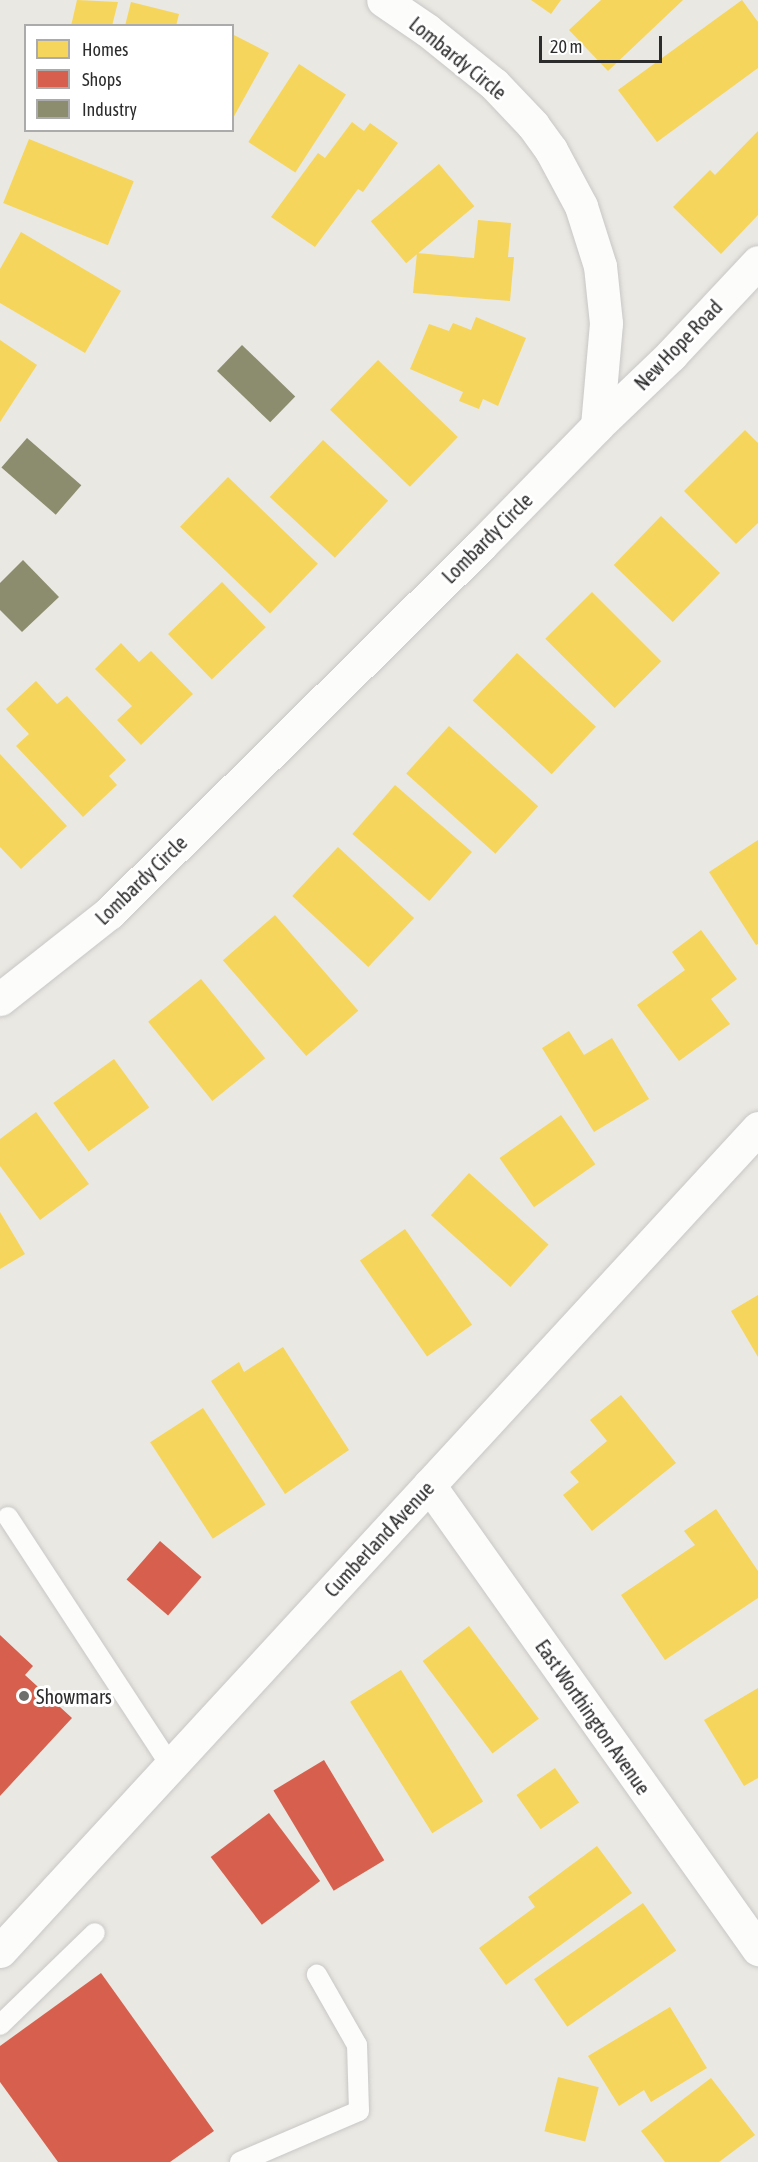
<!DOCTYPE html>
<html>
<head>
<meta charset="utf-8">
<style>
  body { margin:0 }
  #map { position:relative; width:758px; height:2162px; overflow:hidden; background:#eae8e2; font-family:"Asap Condensed",sans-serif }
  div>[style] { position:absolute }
  .homes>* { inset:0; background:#f6d55c; transform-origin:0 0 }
  .shops>* { inset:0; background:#d6604d; transform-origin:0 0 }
  .industry>* { inset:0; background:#8c8c6e; transform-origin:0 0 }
  .roads { filter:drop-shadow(0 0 2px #c8c7c7) drop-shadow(0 0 2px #c8c7c7) }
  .service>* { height:20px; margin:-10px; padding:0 10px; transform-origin:10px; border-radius:10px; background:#fcfcfb }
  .minor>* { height:33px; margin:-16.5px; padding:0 16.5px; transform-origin:16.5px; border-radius:16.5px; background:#fcfcfb }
  .dots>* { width:16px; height:16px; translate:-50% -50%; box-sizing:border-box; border:3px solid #fff; border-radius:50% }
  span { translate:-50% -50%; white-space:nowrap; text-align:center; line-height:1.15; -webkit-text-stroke:6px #fff; paint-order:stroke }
  .street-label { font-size:20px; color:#2c2c2c }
  .poi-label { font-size:20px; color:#2c2c2c }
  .left { translate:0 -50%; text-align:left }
  .legend { position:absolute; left:24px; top:24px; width:210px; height:108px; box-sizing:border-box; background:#fff; border:2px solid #ababab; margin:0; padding:8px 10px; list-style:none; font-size:18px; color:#2c2c2c }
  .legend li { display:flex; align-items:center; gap:12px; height:30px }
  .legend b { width:30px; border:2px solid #ababab }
  .scale { position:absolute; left:539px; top:36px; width:123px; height:27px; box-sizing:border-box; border:3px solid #2c2c2c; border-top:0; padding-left:8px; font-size:18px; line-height:21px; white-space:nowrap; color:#2c2c2c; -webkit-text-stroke:4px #fff; paint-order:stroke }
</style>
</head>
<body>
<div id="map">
  <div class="homes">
    <i style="clip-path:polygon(77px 0,118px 2px,112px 26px,71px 26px)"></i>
    <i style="clip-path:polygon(531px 0,561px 0,551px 14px)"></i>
    <i style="clip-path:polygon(601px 0,683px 0,608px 71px,569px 30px)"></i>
    <i style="clip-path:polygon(742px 0,758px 22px,758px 68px,657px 142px,618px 90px)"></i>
    <i style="clip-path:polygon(131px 2px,179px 14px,176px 26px,125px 26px)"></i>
    <i style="clip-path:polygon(232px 34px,269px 53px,232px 120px)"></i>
    <i style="left:299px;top:64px;width:56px;height:93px;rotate:33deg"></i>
    <i style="clip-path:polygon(352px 122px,364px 131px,370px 123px,398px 143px,363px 192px,358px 189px,315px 247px,271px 217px,318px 153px,325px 158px)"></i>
    <i style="clip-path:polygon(758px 131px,758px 215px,721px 254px,673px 207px,710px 170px,715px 175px)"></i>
    <i style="left:29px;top:139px;width:113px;height:69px;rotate:22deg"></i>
    <i style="left:439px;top:164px;width:55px;height:89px;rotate:50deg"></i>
    <i style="clip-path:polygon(478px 220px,511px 223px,508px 257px,514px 257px,510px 301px,413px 293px,417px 253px,474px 258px)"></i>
    <i style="clip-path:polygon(21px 232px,121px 291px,85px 353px,0 303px,0 269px)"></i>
    <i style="clip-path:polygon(476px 317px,526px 338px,498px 406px,483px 399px,479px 409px,459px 401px,463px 392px,410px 369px,429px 324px,449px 331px,453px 323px,471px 330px)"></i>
    <i style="clip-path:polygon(0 340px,37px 365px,0 422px)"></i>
    <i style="left:378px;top:360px;width:111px;height:69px;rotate:44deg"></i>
    <i style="clip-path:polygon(745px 430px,758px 443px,758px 523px,736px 544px,684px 491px)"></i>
    <i style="left:323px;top:440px;width:89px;height:78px;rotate:43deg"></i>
    <i style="left:228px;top:477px;width:125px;height:69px;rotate:44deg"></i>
    <i style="left:661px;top:516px;width:82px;height:68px;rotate:44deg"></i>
    <i style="left:222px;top:582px;width:63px;height:75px;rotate:46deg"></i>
    <i style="left:592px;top:592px;width:98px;height:66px;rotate:45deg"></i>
    <i style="clip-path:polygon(121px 643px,139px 662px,151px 651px,193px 694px,141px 745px,117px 720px,132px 706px,95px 669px)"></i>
    <i style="left:517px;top:653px;width:108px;height:65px;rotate:43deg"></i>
    <i style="clip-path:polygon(36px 681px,57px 704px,67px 696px,126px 760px,109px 776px,117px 785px,83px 817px,16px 746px,29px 734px,6px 709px)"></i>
    <i style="left:449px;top:726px;width:120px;height:64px;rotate:42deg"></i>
    <i style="clip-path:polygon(0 754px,67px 826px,21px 869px,0 847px)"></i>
    <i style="left:395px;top:785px;width:102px;height:65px;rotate:41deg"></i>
    <i style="clip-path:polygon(758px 840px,758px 944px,756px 945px,709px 872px)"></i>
    <i style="left:338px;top:847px;width:104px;height:67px;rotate:43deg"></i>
    <i style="left:275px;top:915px;width:127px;height:69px;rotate:49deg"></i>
    <i style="clip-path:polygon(701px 930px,737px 979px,711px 999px,730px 1024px,679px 1061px,637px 1005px,685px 970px,672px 952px)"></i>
    <i style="left:201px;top:979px;width:102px;height:68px;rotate:51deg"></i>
    <i style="clip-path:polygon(569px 1031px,584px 1055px,612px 1038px,649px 1099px,594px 1132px,542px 1048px)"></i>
    <i style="left:114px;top:1059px;width:60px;height:75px;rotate:54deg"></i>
    <i style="clip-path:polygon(36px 1112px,89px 1184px,40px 1220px,0 1166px,0 1139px)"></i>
    <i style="left:561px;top:1115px;width:60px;height:75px;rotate:55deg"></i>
    <i style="left:469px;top:1173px;width:107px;height:57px;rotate:42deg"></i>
    <i style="clip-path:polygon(0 1212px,25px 1254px,0 1269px)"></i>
    <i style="left:405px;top:1229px;width:117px;height:55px;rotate:55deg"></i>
    <i style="clip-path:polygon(758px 1295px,758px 1357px,731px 1311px)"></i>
    <i style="clip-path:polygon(283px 1347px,349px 1450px,285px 1494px,211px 1381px,239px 1362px,244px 1372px)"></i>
    <i style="clip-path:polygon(621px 1395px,676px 1463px,592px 1531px,563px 1495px,579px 1482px,570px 1472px,607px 1441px,590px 1420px)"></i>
    <i style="left:203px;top:1408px;width:115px;height:63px;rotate:57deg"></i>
    <i style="clip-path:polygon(716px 1509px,758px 1571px,758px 1598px,665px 1660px,621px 1595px,695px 1545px,684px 1531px)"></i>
    <i style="left:469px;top:1626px;width:116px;height:58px;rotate:53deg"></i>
    <i style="left:401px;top:1670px;width:155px;height:60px;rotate:58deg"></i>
    <i style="clip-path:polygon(758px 1688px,758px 1778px,744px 1786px,704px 1720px)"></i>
    <i style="left:555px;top:1768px;width:42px;height:47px;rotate:55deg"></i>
    <i style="clip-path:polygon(597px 1846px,632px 1893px,506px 1985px,479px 1948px,535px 1907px,528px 1897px)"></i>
    <i style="left:643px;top:1903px;width:58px;height:133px;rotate:55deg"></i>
    <i style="clip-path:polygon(670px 2007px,707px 2068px,651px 2102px,644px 2090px,619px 2106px,588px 2056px)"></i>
    <i style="left:558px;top:2077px;width:42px;height:56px;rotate:14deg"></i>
    <i style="clip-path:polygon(711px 2078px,755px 2135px,719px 2162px,665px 2162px,641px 2131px)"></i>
  </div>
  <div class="shops">
    <i style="left:160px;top:1541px;width:55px;height:51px;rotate:41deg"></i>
    <i style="clip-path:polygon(0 1635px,33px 1666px,25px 1675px,72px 1718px,0 1796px)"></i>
    <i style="left:324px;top:1760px;width:117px;height:59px;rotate:59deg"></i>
    <i style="left:269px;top:1813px;width:85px;height:73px;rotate:53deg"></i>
    <i style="clip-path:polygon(101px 1973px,214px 2131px,170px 2162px,58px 2162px,0 2082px,0 2046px)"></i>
  </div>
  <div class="industry">
    <i style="left:242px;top:345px;width:74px;height:36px;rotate:44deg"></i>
    <i style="left:27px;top:438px;width:72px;height:39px;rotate:41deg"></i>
    <i style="clip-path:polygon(23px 560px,59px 597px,22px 632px,0 610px,0 583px)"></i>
  </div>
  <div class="roads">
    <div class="service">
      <i style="left:8px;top:1517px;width:298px;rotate:56.8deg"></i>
      <i style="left:0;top:2025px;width:132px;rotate:-44.1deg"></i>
      <i style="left:240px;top:2162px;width:129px;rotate:-23.2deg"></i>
      <i style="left:359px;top:2111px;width:66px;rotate:-91.7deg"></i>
      <i style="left:357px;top:2045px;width:81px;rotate:-119.7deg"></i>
    </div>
    <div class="minor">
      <i style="left:597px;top:426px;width:103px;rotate:-43.8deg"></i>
      <i style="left:671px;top:355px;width:127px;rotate:-46.9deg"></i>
      <i style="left:0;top:999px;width:139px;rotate:-38.3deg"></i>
      <i style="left:109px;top:913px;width:523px;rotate:-44.69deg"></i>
      <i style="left:481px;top:545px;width:166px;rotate:-45.7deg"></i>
      <i style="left:597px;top:426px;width:103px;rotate:-85deg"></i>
      <i style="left:606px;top:323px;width:57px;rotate:-96deg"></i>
      <i style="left:600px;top:266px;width:63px;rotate:-107.6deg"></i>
      <i style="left:581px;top:206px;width:64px;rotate:-118.2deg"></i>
      <i style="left:551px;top:150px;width:31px;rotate:-126deg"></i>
      <i style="left:533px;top:125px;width:57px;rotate:-133.6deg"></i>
      <i style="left:494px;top:84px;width:86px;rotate:-141.1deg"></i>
      <i style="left:427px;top:30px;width:53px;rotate:-145.7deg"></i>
      <i style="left:429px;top:1485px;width:569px;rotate:54.66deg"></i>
      <i style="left:0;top:1951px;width:1119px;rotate:-47.35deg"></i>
    </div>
  </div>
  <div class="dots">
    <i style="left:24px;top:1696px;background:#6e6e6c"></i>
  </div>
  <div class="street-label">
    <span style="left:458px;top:58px;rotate:39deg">Lombardy Circle</span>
    <span style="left:678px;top:345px;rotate:-46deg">New Hope Road</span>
    <span style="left:487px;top:538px;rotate:-45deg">Lombardy Circle</span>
    <span style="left:141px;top:880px;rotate:-44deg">Lombardy Circle</span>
    <span style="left:379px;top:1539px;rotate:-47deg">Cumberland Avenue</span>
    <span style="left:593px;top:1717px;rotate:55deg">East Worthington Avenue</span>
  </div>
  <div class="poi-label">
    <span class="left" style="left:36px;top:1696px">Showmars</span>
  </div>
  <ul class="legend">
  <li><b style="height:16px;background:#f6d55c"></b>Homes</li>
  <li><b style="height:16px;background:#d6604d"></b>Shops</li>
  <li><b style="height:16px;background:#8c8c6e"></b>Industry</li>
  </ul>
  <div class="scale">20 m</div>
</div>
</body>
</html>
